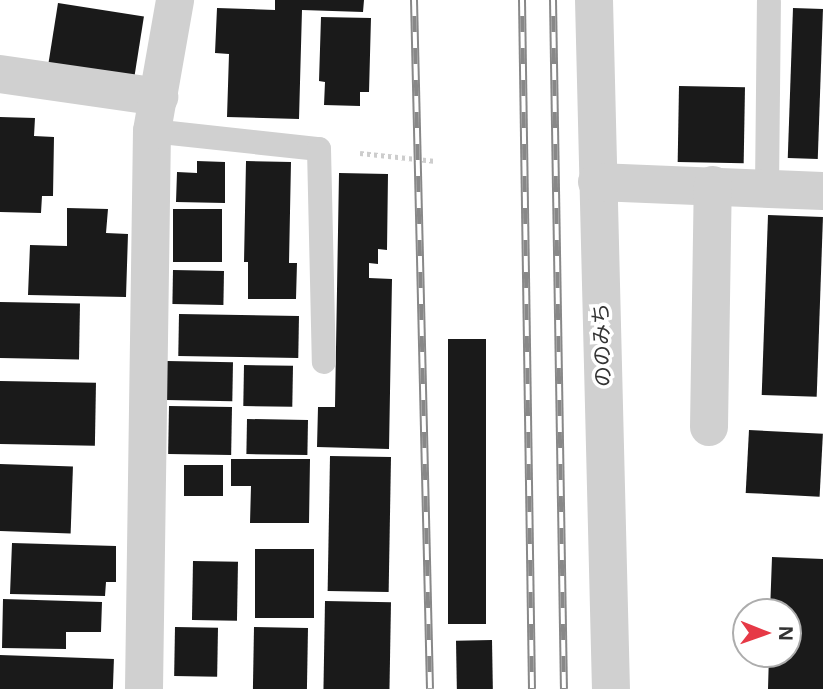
<!DOCTYPE html>
<html>
<head>
<meta charset="utf-8">
<style>
  body { margin:0 }
  #map { position:relative; width:823px; height:689px; overflow:hidden; background:#fff; font-family:"Noto Sans","Noto Sans JP",sans-serif }
  div>[style] { position:absolute }
  .building>* { inset:0; background:#1a1a1a; transform-origin:0 0 }
  .path>* { height:4.5px; margin-top:-2.25px; transform-origin:0; background:repeating-linear-gradient(90deg,#cdcdcd 0 3.5px,transparent 0 7px) }
  .lane>* { height:24px; margin:-12px; padding:0 12px; transform-origin:12px; border-radius:12px; background:#d0d0d0 }
  .street>* { height:38px; margin:-19px; padding:0 19px; transform-origin:19px; border-radius:19px; background:#d0d0d0 }
  .rail>* { height:8px; margin-top:-4px; transform-origin:0; background:repeating-linear-gradient(90deg,#fff 0 16px,#888 0 32px); box-sizing:border-box; border-block:2px solid #888 }
  span { translate:-50% -50%; white-space:nowrap; text-align:center; line-height:1.15; -webkit-text-stroke:7px #fff; paint-order:stroke }
  .street-label { font-size:21px; color:#333 }
  .north { position:absolute; left:732px; top:598px; width:70px; height:70px; box-sizing:border-box; background:#fff; border:2px solid #adadad; border-radius:50%; rotate:91deg; font-size:19px; font-weight:700; line-height:28px; text-align:center; color:#333 }
  .north::after { content:''; display:block; margin:auto; width:24px; height:32px; background:#e63946; clip-path:polygon(50% 0,100% 100%,50% 72%,0 100%) }
</style>
</head>
<body>
<div id="map">
  <div class="building">
    <i style="clip-path:polygon(275px 0,364px 0,363px 12px,302px 10px,299px 119px,227px 117px,229px 54px,215px 53px,217px 8px,275px 10px)"></i>
    <i style="left:58px;top:3px;width:87px;height:61px;rotate:9deg"></i>
    <i style="left:793px;top:8px;width:30px;height:150px;rotate:2deg"></i>
    <i style="clip-path:polygon(321px 17px,371px 18px,369px 92px,360px 92px,360px 106px,324px 105px,325px 82px,319px 81px)"></i>
    <i style="left:679px;top:86px;width:66px;height:76px;rotate:1deg"></i>
    <i style="clip-path:polygon(0 117px,35px 118px,34px 136px,54px 137px,53px 196px,42px 196px,41px 213px,0 212px)"></i>
    <i style="clip-path:polygon(197px 161px,225px 162px,225px 203px,176px 202px,177px 172px,197px 173px)"></i>
    <i style="clip-path:polygon(246px 161px,291px 162px,289px 263px,297px 263px,296px 299px,248px 299px,248px 262px,244px 262px)"></i>
    <i style="clip-path:polygon(339px 173px,388px 174px,387px 250px,378px 249px,378px 264px,369px 263px,369px 278px,392px 279px,389px 449px,317px 447px,318px 407px,335px 407px)"></i>
    <i style="clip-path:polygon(67px 208px,108px 209px,106px 233px,128px 234px,126px 297px,28px 295px,30px 245px,67px 246px)"></i>
    <i style="left:173px;top:209px;width:49px;height:53px"></i>
    <i style="left:768px;top:215px;width:55px;height:180px;rotate:2deg"></i>
    <i style="left:173px;top:270px;width:51px;height:34px;rotate:1deg"></i>
    <i style="left:0;top:302px;width:80px;height:56px;rotate:1deg"></i>
    <i style="left:179px;top:314px;width:120px;height:42px;rotate:1deg"></i>
    <i style="left:448px;top:339px;width:38px;height:285px"></i>
    <i style="left:167px;top:361px;width:66px;height:39px;rotate:1deg"></i>
    <i style="left:244px;top:365px;width:49px;height:41px;rotate:1deg"></i>
    <i style="left:0;top:381px;width:96px;height:63px;rotate:1deg"></i>
    <i style="left:169px;top:406px;width:63px;height:48px;rotate:1deg"></i>
    <i style="left:247px;top:419px;width:61px;height:35px;rotate:1deg"></i>
    <i style="left:749px;top:430px;width:74px;height:63px;rotate:3deg"></i>
    <i style="left:330px;top:456px;width:61px;height:135px;rotate:1deg"></i>
    <i style="clip-path:polygon(231px 459px,310px 459px,309px 523px,250px 523px,251px 486px,231px 486px)"></i>
    <i style="left:0;top:464px;width:73px;height:67px;rotate:2deg"></i>
    <i style="left:184px;top:465px;width:39px;height:31px"></i>
    <i style="clip-path:polygon(12px 543px,116px 546px,116px 582px,106px 582px,105px 596px,10px 594px)"></i>
    <i style="left:255px;top:549px;width:59px;height:69px"></i>
    <i style="clip-path:polygon(772px 557px,823px 559px,823px 689px,768px 689px,769px 654px,788px 654px,788px 612px,770px 612px)"></i>
    <i style="left:193px;top:561px;width:45px;height:59px;rotate:1deg"></i>
    <i style="clip-path:polygon(3px 599px,102px 602px,101px 632px,66px 632px,66px 649px,2px 648px)"></i>
    <i style="left:325px;top:601px;width:66px;height:88px;rotate:1deg"></i>
    <i style="left:175px;top:627px;width:43px;height:49px;rotate:1deg"></i>
    <i style="left:254px;top:627px;width:54px;height:62px;rotate:1deg"></i>
    <i style="left:492px;top:640px;width:49px;height:36px;rotate:89deg"></i>
    <i style="left:0;top:655px;width:114px;height:34px;rotate:2deg"></i>
  </div>
  <div class="path">
    <i style="left:360px;top:153px;width:76px;rotate:6deg"></i>
  </div>
  <div class="lane">
    <i style="left:152px;top:131px;width:168px;rotate:6.2deg"></i>
    <i style="left:319px;top:149px;width:213px;rotate:88.7deg"></i>
    <i style="left:767px;top:187px;width:185px;rotate:-89.4deg"></i>
  </div>
  <div class="street">
    <i style="left:594px;top:0;width:689px;rotate:88.59deg"></i>
    <i style="left:0;top:74px;width:161px;rotate:8.2deg"></i>
    <i style="left:597px;top:182px;width:226px;rotate:2.3deg"></i>
    <i style="left:709px;top:427px;width:242px;rotate:-89.1deg"></i>
    <i style="left:144px;top:689px;width:558px;rotate:-89.18deg"></i>
    <i style="left:152px;top:131px;width:133px;rotate:-80deg"></i>
  </div>
  <div class="rail">
    <i style="left:414px;top:0;width:689px;rotate:88.67deg"></i>
    <i style="left:522px;top:0;width:689px;rotate:89.17deg"></i>
    <i style="left:553px;top:0;width:689px;rotate:89.09deg"></i>
  </div>
  <div class="street-label">
    <span style="left:601px;top:345px;rotate:-92deg">ののみち</span>
  </div>
  <div class="north">N</div>
</div>
</body>
</html>
